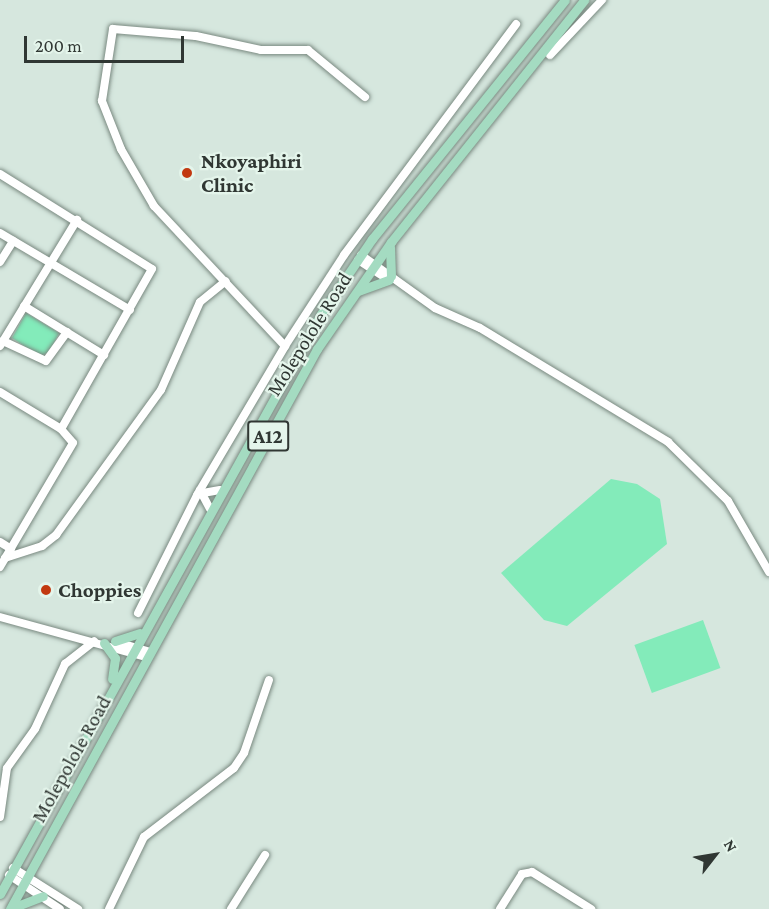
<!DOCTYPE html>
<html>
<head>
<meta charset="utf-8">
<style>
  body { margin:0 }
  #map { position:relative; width:769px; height:909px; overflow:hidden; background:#d6e7de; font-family:"Crimson Pro",serif }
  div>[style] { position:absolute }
  .green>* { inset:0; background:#83ebba; transform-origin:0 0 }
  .roads { filter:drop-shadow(0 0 2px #798980) drop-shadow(0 0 2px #798980) }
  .minor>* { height:8px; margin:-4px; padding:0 4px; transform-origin:4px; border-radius:4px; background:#fff }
  .major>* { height:9px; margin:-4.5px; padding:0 4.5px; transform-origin:4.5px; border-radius:4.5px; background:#a4dbc1 }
  .dots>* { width:16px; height:16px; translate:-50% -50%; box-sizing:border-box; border:3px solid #e4f5eb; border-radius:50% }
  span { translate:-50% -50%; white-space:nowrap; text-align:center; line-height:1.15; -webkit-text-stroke:4.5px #e4f5eb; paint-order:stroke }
  .shield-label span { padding:2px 4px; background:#e4f5eb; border:2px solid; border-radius:4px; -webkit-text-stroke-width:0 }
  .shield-label { font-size:20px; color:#303733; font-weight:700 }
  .poi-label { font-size:21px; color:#303733; font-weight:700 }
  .left { translate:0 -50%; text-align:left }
  .street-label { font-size:21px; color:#303733 }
  .north { position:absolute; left:685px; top:825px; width:60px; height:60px; -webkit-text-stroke:4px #e4f5eb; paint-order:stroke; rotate:59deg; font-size:16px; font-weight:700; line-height:24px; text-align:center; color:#303733 }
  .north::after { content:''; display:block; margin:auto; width:21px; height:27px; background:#303733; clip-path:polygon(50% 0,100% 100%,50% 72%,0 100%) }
  .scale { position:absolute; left:24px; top:36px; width:160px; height:27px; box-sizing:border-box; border:3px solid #303733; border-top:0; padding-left:8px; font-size:18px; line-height:21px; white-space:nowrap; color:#303733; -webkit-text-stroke:4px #e4f5eb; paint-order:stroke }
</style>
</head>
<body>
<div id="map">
  <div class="green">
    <i style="clip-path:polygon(26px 313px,59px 333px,49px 352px,40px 356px,12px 338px)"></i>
    <i style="clip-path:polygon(611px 479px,637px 484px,660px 499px,667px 544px,567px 626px,544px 620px,501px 573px)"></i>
    <i style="left:703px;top:620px;width:51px;height:73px;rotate:70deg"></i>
  </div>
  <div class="roads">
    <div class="minor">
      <i style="left:550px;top:55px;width:76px;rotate:-46.6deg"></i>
      <i style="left:0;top:174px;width:179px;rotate:32deg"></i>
      <i style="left:152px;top:269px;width:184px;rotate:119.6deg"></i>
      <i style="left:0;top:233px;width:151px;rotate:30.6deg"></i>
      <i style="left:361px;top:255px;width:91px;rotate:35.6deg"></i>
      <i style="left:435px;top:308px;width:49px;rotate:24deg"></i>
      <i style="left:480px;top:328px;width:220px;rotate:31.2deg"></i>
      <i style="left:668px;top:442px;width:84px;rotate:44.5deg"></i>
      <i style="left:728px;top:501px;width:82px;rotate:60deg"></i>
      <i style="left:358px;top:260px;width:37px;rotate:33deg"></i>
      <i style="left:0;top:262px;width:25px;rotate:-58deg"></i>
      <i style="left:24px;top:306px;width:94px;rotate:31.5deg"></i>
      <i style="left:3px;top:341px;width:47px;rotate:24.9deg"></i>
      <i style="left:46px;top:361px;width:36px;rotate:-54deg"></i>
      <i style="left:0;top:346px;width:148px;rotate:-58.6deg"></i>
      <i style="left:285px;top:346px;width:192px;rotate:-133.1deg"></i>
      <i style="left:154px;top:206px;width:66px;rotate:-120.1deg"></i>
      <i style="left:121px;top:149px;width:52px;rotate:-111.6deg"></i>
      <i style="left:102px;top:101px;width:73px;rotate:-81.3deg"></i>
      <i style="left:113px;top:29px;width:83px;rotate:4.8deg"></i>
      <i style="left:196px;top:36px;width:66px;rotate:12.2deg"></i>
      <i style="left:261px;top:50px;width:47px"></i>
      <i style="left:308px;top:50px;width:74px;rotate:39.5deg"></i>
      <i style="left:0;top:392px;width:71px;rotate:31.2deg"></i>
      <i style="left:61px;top:429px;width:18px;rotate:49deg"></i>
      <i style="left:73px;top:443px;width:144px;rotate:120.5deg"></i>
      <i style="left:200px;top:490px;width:21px;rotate:62deg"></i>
      <i style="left:203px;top:493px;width:17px;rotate:-10deg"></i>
      <i style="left:0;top:542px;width:13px;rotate:32deg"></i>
      <i style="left:5px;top:558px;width:39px;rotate:-18deg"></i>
      <i style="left:42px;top:546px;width:18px;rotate:-38deg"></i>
      <i style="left:56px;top:535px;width:179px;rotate:-54.1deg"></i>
      <i style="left:161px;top:390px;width:96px;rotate:-66.1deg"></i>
      <i style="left:200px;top:302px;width:33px;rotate:-39deg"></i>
      <i style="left:138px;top:613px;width:132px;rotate:-63.4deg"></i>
      <i style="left:197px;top:495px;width:173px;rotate:-59.4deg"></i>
      <i style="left:285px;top:346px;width:108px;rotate:-57deg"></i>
      <i style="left:344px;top:255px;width:288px;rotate:-53.3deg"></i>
      <i style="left:0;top:617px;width:151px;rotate:15.3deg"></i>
      <i style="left:117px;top:642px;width:34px;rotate:17deg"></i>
      <i style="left:0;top:817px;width:49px;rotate:-81.9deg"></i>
      <i style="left:7px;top:768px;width:48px;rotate:-54.3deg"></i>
      <i style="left:35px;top:729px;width:72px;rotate:-65.2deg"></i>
      <i style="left:65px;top:664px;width:37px;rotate:-38deg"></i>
      <i style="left:13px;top:868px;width:77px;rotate:32.2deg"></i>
      <i style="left:9px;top:875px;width:61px;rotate:33.7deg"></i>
      <i style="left:109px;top:909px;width:80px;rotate:-64.1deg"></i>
      <i style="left:144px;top:837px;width:113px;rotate:-37.5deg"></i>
      <i style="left:234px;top:768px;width:18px;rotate:-56deg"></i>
      <i style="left:244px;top:753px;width:77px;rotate:-71.1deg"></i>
      <i style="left:231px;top:909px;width:64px;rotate:-57.8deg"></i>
      <i style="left:500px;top:909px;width:41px;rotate:-57.8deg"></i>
      <i style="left:522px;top:874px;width:10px;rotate:-11deg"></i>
      <i style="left:532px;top:872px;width:70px;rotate:32.1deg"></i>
    </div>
    <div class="major">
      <i style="left:390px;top:247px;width:29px;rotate:88deg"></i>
      <i style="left:358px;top:291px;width:33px;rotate:-20deg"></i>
      <i style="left:115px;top:641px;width:26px;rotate:-18deg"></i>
      <i style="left:104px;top:643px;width:19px;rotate:54deg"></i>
      <i style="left:115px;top:658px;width:21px;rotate:98deg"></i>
      <i style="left:0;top:894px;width:663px;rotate:-61.04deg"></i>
      <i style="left:321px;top:314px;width:91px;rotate:-55.8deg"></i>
      <i style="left:372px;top:239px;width:307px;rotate:-51.1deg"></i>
      <i style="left:12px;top:908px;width:33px;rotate:-21deg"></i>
      <i style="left:10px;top:909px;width:639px;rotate:-61.27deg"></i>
      <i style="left:317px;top:349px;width:130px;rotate:-55.3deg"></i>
      <i style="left:391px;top:242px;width:310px;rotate:-51.4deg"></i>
    </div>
  </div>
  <div class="dots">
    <i style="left:187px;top:173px;background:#c23910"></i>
    <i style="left:46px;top:590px;background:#c23910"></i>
  </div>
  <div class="shield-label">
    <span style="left:268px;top:436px">A12</span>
  </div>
  <div class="poi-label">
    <span class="left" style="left:201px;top:173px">Nkoyaphiri<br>Clinic</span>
    <span class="left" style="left:58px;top:590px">Choppies</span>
  </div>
  <div class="street-label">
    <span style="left:309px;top:334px;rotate:-58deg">Molepolole Road</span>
    <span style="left:71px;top:759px;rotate:-61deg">Molepolole Road</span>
  </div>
  <div class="north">N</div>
  <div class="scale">200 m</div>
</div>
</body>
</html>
